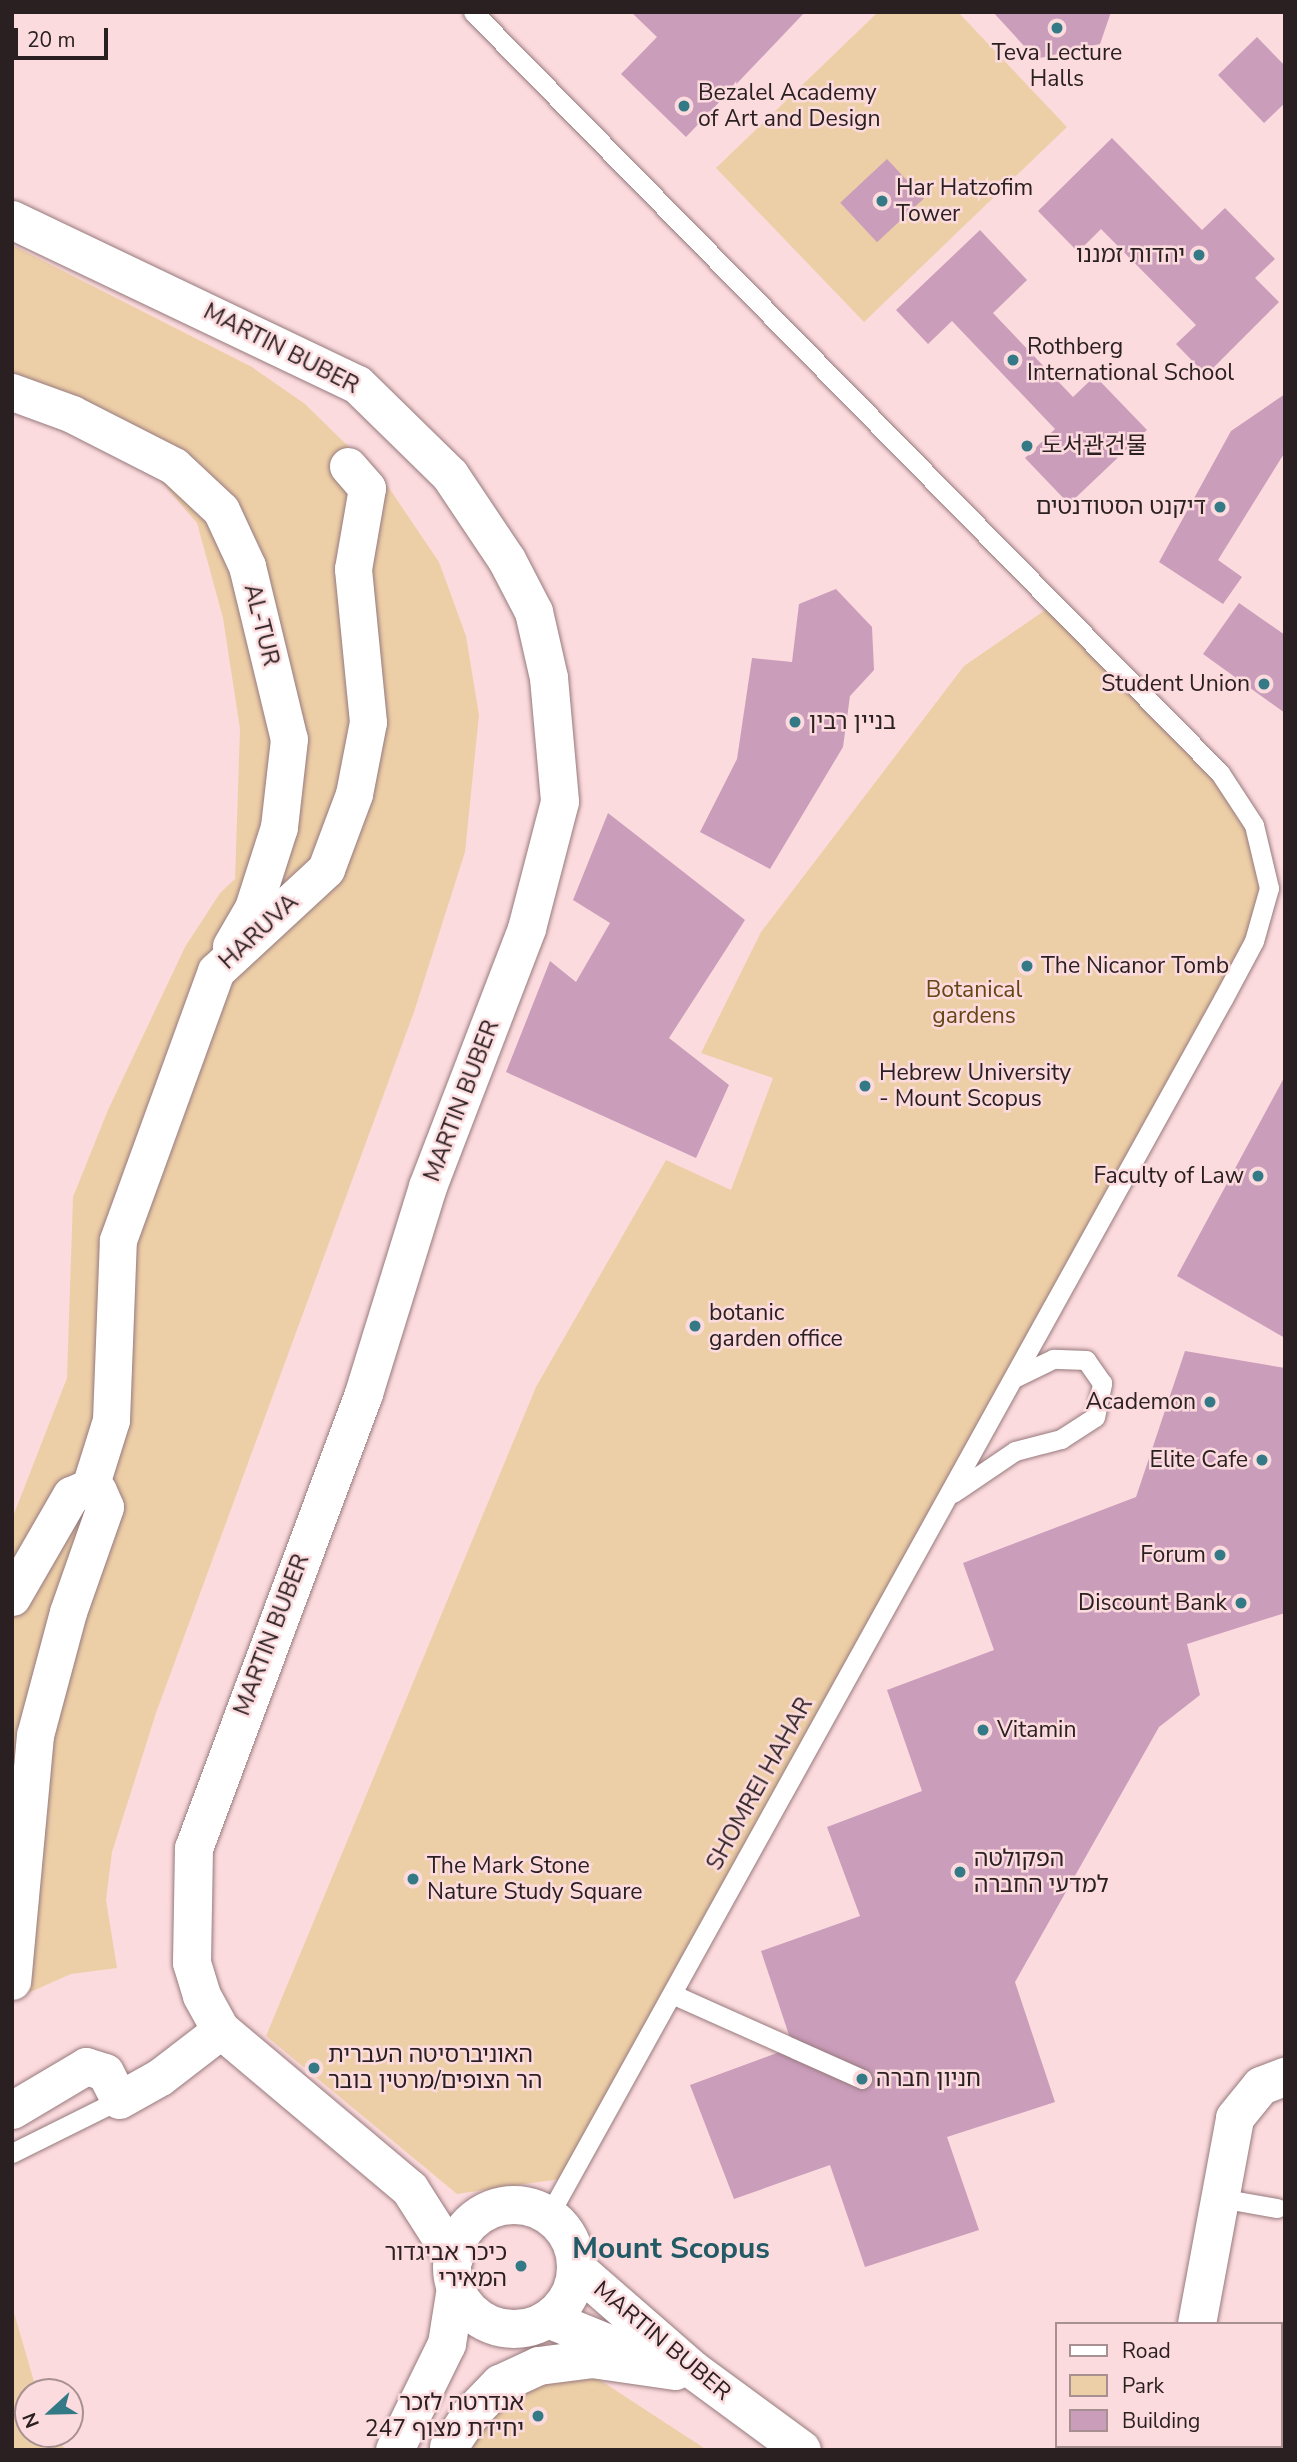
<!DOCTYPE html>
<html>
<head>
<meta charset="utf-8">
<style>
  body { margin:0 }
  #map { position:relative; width:1297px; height:2462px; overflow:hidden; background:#fcdbde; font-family:"Nunito Sans","Noto Sans KR","Noto Sans Hebrew",sans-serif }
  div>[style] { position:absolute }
  .green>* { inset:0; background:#edcfa7 }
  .building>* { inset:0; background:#ca9dbb; transform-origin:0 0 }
  .roads { filter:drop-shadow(0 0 2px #977a7d) drop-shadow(0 0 2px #977a7d) }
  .service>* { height:19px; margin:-9.5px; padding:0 9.5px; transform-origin:9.5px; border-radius:9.5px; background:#fff }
  .minor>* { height:37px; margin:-18.5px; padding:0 18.5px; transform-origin:18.5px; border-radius:18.5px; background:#fff }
  .tertiary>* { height:38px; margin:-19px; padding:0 19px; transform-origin:19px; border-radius:19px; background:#fff }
  .tertiary>.ring { margin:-19px; padding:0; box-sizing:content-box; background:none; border:38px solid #fff; border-radius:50% }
  .dots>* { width:19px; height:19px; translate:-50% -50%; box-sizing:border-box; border:4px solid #fcdbde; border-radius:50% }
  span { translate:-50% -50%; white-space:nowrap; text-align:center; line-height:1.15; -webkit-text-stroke:5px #fcdbde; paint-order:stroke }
  .poi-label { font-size:23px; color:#2b2021 }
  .left { translate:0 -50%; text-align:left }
  .right { translate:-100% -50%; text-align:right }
  .street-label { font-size:23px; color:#2b2021 }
  .park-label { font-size:23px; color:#664614 }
  .district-label { font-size:30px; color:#225a65; font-weight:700 }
  .frame { position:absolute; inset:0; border:14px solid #2b2021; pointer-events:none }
  .legend { position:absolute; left:1055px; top:2322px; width:228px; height:126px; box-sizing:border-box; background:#fcdbde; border:2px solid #a89092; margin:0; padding:9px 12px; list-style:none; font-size:21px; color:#2b2021 }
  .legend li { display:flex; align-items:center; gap:14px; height:35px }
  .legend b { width:35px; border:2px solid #a89092 }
  .north { position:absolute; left:14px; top:2378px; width:70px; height:70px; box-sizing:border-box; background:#fcdbde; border:2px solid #a89092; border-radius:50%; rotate:248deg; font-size:19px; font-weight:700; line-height:28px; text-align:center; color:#2b2021 }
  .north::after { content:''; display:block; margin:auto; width:24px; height:32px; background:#337986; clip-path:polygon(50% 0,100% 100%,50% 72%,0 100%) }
  .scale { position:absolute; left:14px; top:28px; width:94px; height:32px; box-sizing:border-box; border:4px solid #2b2021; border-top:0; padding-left:9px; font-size:21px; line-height:24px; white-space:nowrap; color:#2b2021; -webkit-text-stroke:5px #fcdbde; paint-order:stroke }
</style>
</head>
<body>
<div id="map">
  <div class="green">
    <i style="clip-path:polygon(878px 12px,958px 12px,1067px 127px,864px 322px,716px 168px)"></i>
    <i style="clip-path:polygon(12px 245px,252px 367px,305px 404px,353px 451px,389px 488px,439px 562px,466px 636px,479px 715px,465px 852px,414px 1012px,156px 1713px,112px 1852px,106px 1900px,117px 1968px,71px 1974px,12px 2000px,12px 1519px,67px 1378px,73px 1197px,108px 1110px,185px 947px,220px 893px,235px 879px,240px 729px,223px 618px,197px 523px,152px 471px,12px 398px)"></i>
    <i style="clip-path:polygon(1054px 604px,1229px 784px,1269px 888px,1249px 947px,560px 2179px,457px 2194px,266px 2036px,536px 1387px,666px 1160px,731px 1190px,773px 1078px,701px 1053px,761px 932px,964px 666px)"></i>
    <i style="clip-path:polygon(13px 2309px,37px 2392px,28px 2392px,28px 2434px,48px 2434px,67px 2450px,12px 2450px)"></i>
    <i style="clip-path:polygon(1281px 2367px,1285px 2450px,1219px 2450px,1218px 2446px,1281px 2446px)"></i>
    <i style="clip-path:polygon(583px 2369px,707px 2450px,471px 2450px,503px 2388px)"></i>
  </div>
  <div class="building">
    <i style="clip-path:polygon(631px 12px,805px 12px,686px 137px,621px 74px,657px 37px)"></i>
    <i style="clip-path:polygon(993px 12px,1111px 12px,1100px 44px,1036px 59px)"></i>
    <i style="clip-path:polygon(1257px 37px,1285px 66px,1285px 103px,1264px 123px,1218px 75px)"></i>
    <i style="clip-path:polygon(1112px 138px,1202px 230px,1225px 208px,1275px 259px,1255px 278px,1279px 302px,1206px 375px,1176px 344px,1196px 325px,1101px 229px,1078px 252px,1038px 211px)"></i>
    <i style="left:887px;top:159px;width:54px;height:64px;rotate:47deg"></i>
    <i style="clip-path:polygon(980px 230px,1027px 280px,993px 313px,1073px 397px,1095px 376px,1147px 430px,1069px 504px,1025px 458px,1055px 429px,952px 321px,928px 344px,896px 310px)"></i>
    <i style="clip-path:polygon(1285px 394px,1285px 452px,1218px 560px,1242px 577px,1223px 604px,1159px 562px,1231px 431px)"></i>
    <i style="clip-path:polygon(836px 589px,872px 627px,874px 670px,850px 696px,843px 747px,770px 869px,700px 832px,737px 759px,752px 658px,792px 662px,799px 604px)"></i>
    <i style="clip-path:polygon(1239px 603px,1285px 635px,1285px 713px,1203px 654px)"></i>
    <i style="clip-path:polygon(608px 813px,745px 920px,669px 1038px,729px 1085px,696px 1158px,506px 1072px,550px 961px,576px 982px,610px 923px,573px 900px)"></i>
    <i style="clip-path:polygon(1285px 1076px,1285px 1338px,1177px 1276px)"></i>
    <i style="clip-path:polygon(1185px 1351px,1285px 1368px,1285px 1613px,1187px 1644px,1200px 1695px,1159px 1727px,1015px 1982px,1055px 2102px,947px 2137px,979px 2230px,865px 2267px,830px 2165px,734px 2199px,690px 2085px,793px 2047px,761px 1951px,860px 1916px,827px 1827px,922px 1791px,887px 1690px,994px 1650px,963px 1563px,1136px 1497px)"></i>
  </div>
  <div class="roads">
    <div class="service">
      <i style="left:473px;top:12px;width:1066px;rotate:45.53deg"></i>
      <i style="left:1220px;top:773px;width:62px;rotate:56.8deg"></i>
      <i style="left:1254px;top:825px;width:65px;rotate:76.6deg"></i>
      <i style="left:1269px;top:888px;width:55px;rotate:105.8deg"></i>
      <i style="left:1254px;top:941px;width:66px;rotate:118.1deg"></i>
      <i style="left:1223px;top:999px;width:1390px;rotate:119deg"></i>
      <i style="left:953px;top:1493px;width:75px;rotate:-34.1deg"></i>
      <i style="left:1015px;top:1451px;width:48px;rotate:-14.6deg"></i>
      <i style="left:1061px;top:1439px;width:40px;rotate:-32.9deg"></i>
      <i style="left:1095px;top:1417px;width:35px;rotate:-78deg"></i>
      <i style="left:1102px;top:1383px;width:28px;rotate:-125deg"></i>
      <i style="left:1086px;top:1360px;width:33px;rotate:-178deg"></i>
      <i style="left:1053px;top:1359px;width:41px;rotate:154.1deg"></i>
      <i style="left:672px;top:1994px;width:208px;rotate:24.1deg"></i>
      <i style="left:12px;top:2153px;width:119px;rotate:-26.4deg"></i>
      <i style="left:1220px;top:2198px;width:58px;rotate:10deg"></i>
    </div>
    <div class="minor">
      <i style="left:12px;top:392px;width:64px;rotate:20.1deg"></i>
      <i style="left:72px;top:414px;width:114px;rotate:27deg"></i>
      <i style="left:174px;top:466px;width:64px;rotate:43.1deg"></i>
      <i style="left:221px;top:510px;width:62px;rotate:65.1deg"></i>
      <i style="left:247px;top:566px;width:178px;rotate:76.4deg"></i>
      <i style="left:289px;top:739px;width:89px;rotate:96.5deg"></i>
      <i style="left:279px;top:827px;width:85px;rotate:107.8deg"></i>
      <i style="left:253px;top:908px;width:44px;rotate:120.1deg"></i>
      <i style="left:90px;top:1487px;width:70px;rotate:-72.6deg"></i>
      <i style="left:111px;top:1420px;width:180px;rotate:-87.8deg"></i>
      <i style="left:118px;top:1240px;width:286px;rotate:-70deg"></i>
      <i style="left:216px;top:971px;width:150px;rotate:-42.8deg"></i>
      <i style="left:326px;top:869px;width:80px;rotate:-69.5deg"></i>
      <i style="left:354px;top:794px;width:73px;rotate:-79deg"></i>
      <i style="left:368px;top:722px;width:154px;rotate:-95.6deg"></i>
      <i style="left:353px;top:569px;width:82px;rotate:-80.2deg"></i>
      <i style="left:367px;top:488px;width:29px;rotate:-131deg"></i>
      <i style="left:12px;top:1597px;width:118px;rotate:-60deg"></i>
      <i style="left:71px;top:1495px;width:21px;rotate:-23deg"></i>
      <i style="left:90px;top:1487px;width:9px;rotate:27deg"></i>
      <i style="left:98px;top:1491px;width:17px;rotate:66deg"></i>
      <i style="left:105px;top:1507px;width:111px;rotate:109.4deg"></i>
      <i style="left:68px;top:1612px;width:127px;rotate:105deg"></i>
      <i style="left:35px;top:1735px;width:247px;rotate:95.3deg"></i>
      <i style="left:12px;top:2110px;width:86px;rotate:-30.7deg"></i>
      <i style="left:86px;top:2066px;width:20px;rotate:18deg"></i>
      <i style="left:105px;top:2072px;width:31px;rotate:63deg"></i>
      <i style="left:119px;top:2100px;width:47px;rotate:-29.3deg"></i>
      <i style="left:160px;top:2077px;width:77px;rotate:-37.6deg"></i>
    </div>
    <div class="tertiary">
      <i style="left:12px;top:220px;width:383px;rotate:25.5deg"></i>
      <i style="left:358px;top:385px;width:129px;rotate:44.4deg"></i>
      <i style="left:450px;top:475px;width:102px;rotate:56.2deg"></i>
      <i style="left:507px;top:560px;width:59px;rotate:62.6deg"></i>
      <i style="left:534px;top:612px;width:68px;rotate:77.2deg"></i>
      <i style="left:549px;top:678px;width:124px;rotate:84.9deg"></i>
      <i style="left:560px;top:802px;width:131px;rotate:104.6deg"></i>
      <i style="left:527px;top:929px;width:276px;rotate:111deg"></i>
      <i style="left:428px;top:1187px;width:217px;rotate:107.2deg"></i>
      <i style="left:364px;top:1394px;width:485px;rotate:110.5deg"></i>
      <i style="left:194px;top:1848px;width:115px;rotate:91deg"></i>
      <i style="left:192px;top:1963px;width:34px;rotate:73deg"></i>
      <i style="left:202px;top:1996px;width:39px;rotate:61deg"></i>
      <i style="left:221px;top:2030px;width:247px;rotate:40.1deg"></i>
      <i style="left:410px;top:2189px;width:82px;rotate:57.5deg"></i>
      <i class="ring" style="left:452px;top:2205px;width:86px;height:86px"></i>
      <i style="left:576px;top:2268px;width:155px;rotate:41.1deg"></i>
      <i style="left:693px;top:2370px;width:135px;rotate:36.3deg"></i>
      <i style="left:548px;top:2319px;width:93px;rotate:22.1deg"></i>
      <i style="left:1197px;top:2324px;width:209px;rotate:-79.5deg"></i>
      <i style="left:1235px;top:2118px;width:41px;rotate:-50.9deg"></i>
      <i style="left:1261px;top:2086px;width:26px;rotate:-21deg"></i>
      <i style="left:449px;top:2447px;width:40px;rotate:-56deg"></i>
      <i style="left:471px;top:2414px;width:42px;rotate:-46deg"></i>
      <i style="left:500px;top:2384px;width:43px;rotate:-24.8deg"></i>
      <i style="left:539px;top:2366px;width:53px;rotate:-7.5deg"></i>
      <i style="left:592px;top:2359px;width:84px;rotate:8.2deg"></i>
      <i style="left:395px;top:2450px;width:118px;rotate:-63.9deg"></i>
      <i style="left:447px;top:2344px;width:57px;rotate:-80.9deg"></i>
      <i style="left:1174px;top:2450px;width:4px;rotate:-90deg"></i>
    </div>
  </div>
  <div class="dots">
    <i style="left:1057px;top:28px;background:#337986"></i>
    <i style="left:684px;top:106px;background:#337986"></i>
    <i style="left:882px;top:201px;background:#337986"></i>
    <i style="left:1199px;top:255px;background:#337986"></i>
    <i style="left:1013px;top:360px;background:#337986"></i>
    <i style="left:1027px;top:446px;background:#337986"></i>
    <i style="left:1220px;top:507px;background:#337986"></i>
    <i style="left:1264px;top:684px;background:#337986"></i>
    <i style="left:795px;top:722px;background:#337986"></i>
    <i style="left:1027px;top:966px;background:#337986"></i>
    <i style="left:865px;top:1086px;background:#337986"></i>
    <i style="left:1258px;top:1176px;background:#337986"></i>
    <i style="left:695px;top:1326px;background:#337986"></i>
    <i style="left:1210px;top:1402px;background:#337986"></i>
    <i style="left:1262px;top:1460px;background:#337986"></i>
    <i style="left:1220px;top:1555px;background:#337986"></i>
    <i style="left:1241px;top:1603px;background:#337986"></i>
    <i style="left:983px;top:1730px;background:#337986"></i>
    <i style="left:960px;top:1872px;background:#337986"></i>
    <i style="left:413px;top:1879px;background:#337986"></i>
    <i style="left:314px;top:2068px;background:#337986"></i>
    <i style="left:862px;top:2079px;background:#337986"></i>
    <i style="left:521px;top:2266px;background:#337986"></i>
    <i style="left:538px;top:2416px;background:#337986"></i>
  </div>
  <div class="poi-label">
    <span style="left:1057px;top:66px">Teva Lecture<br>Halls</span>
    <span class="left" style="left:698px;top:106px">Bezalel Academy<br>of Art and Design</span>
    <span class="left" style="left:896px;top:201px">Har Hatzofim<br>Tower</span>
    <span class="right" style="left:1185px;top:255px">יהדות זמננו</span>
    <span class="left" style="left:1027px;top:360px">Rothberg<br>International School</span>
    <span class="left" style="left:1041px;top:446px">도서관건물</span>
    <span class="right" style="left:1206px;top:507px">דיקנט הסטודנטים</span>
    <span class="right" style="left:1250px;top:684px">Student Union</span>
    <span class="left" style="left:809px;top:722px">בניין רבין</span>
    <span class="left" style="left:1041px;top:966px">The Nicanor Tomb</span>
    <span class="left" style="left:879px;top:1086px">Hebrew University<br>- Mount Scopus</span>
    <span class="right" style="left:1244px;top:1176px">Faculty of Law</span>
    <span class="left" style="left:709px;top:1326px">botanic<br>garden office</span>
    <span class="right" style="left:1196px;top:1402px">Academon</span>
    <span class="right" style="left:1248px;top:1460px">Elite Cafe</span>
    <span class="right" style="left:1206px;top:1555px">Forum</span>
    <span class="right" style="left:1227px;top:1603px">Discount Bank</span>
    <span class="left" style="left:997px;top:1730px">Vitamin</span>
    <span class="left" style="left:974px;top:1872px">הפקולטה<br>למדעי החברה</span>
    <span class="left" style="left:427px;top:1879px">The Mark Stone<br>Nature Study Square</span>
    <span class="left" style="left:328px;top:2068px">האוניברסיטה העברית<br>הר הצופים/מרטין בובר</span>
    <span class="left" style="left:876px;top:2079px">חניון חברה</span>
    <span class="right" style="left:507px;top:2266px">כיכר אביגדור<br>המאירי</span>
    <span class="right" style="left:524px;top:2416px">אנדרטה לזכר<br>יחידת מצוף 247</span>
  </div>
  <div class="street-label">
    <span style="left:281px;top:349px;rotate:27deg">MARTIN BUBER</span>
    <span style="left:261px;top:625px;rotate:76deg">AL-TUR</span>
    <span style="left:259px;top:932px;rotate:-43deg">HARUVA</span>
    <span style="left:462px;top:1101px;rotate:-69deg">MARTIN BUBER</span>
    <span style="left:272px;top:1635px;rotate:-69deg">MARTIN BUBER</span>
    <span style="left:760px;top:1784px;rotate:-61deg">SHOMREI HAHAR</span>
    <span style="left:662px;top:2341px;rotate:40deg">MARTIN BUBER</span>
  </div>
  <div class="park-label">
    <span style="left:974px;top:1003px">Botanical<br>gardens</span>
  </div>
  <div class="district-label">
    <span style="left:671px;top:2249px">Mount Scopus</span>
  </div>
  <div class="frame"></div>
  <ul class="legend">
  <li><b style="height:9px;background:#fff"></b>Road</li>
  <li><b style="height:19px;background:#edcfa7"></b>Park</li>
  <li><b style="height:19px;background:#ca9dbb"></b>Building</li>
  </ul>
  <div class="north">N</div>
  <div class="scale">20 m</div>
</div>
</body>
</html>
